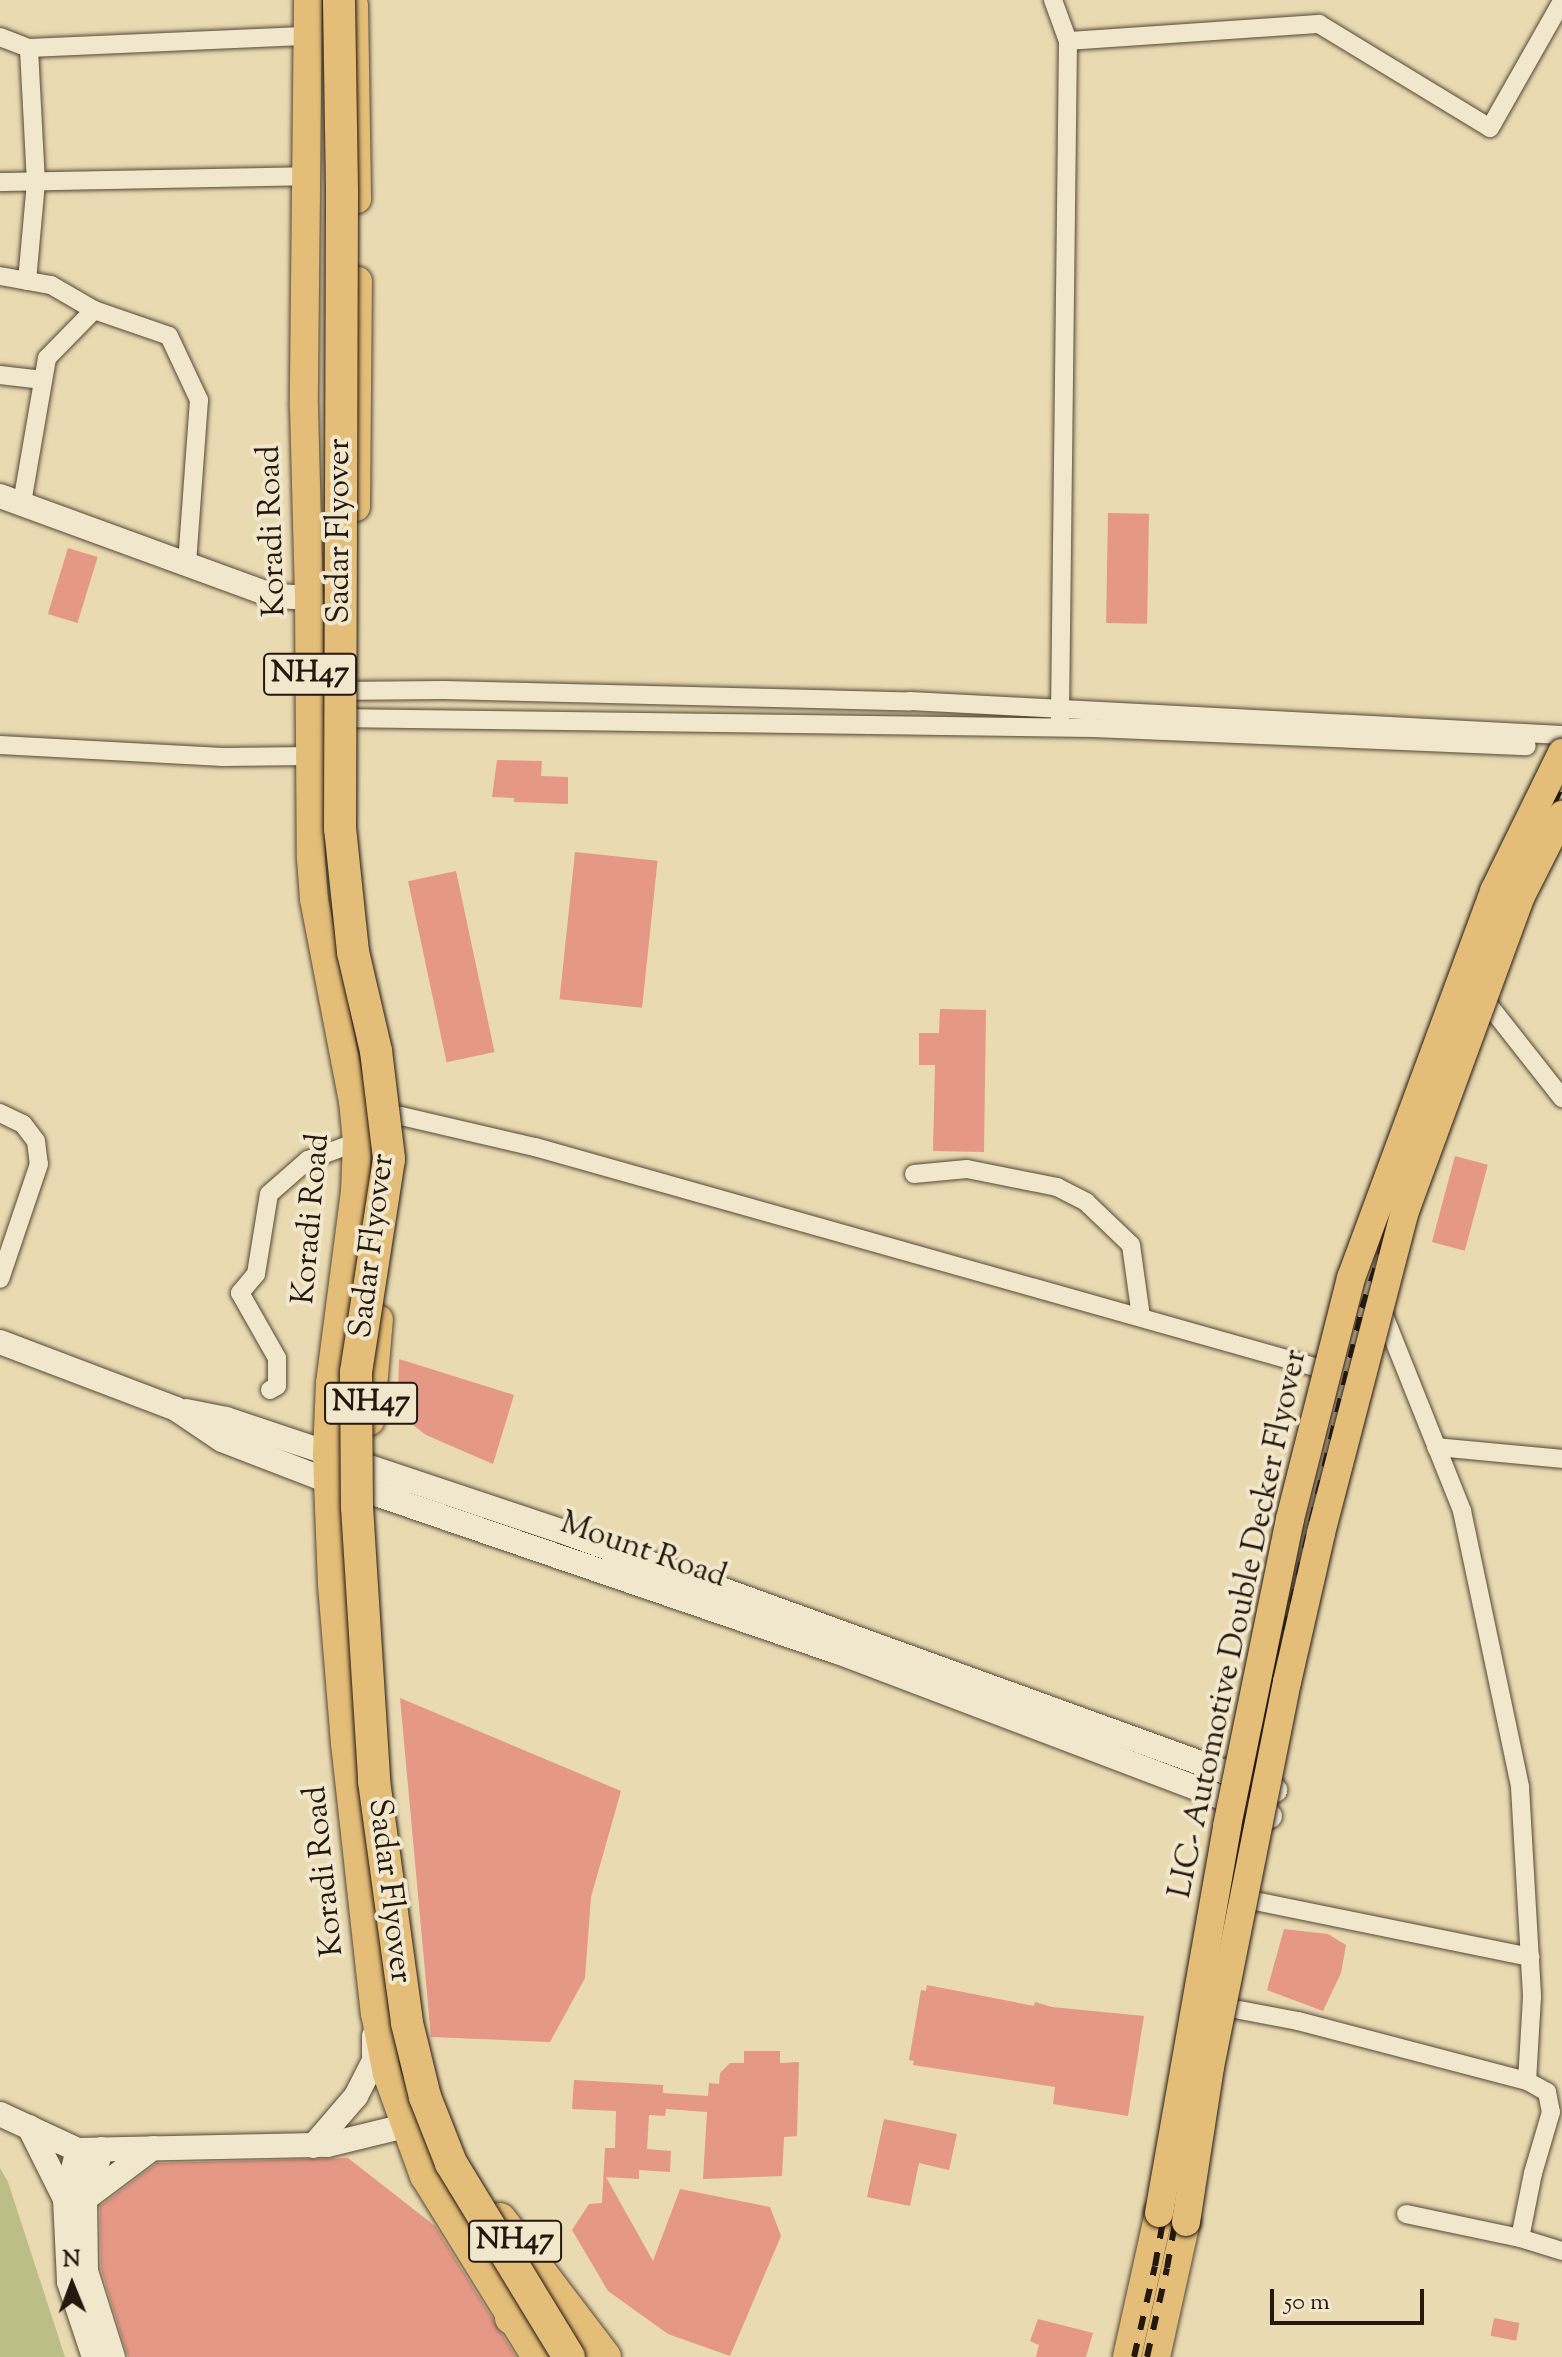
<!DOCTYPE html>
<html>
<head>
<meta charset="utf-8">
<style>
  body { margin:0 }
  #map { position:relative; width:1562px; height:2357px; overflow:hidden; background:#e9dab1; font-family:"Sorts Mill Goudy",serif }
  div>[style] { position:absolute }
  .green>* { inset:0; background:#bdbd87 }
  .building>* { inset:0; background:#e59885; transform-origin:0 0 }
  .roads { filter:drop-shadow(0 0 2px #554838) drop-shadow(0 0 2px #554838) }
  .street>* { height:18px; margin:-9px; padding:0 9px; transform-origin:9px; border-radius:9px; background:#f1e7cc }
  .secondary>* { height:24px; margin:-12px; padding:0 12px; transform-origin:12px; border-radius:12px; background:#f1e7cc }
  .primary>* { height:28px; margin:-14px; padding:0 14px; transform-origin:14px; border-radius:14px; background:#e4bd78 }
  .highway>* { height:32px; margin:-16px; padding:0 16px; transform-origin:16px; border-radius:16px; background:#e4bd78 }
  .rail>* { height:6px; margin-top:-3px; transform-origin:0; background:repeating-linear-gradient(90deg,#24180f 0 14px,transparent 0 28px) }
  .bridges { filter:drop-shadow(0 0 2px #24180f) drop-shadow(0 0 2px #24180f) }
  .primary-bridge>* { height:28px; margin:-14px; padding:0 14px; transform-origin:14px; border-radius:14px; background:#e4bd78 }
  .highway-bridge>* { height:32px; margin:-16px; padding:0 16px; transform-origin:16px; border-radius:16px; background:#e4bd78 }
  span { translate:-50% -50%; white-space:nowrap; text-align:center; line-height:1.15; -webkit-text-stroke:8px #f1e7cc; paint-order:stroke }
  .shield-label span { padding:2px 6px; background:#f1e7cc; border:2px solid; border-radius:6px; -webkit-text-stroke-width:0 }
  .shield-label { font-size:30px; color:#24180f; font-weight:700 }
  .street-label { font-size:32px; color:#24180f }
  .north { position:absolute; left:32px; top:2245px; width:80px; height:80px; -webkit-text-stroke:6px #f1e7cc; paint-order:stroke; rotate:359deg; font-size:22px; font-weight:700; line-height:32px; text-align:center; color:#24180f }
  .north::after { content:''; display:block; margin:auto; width:28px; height:36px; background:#24180f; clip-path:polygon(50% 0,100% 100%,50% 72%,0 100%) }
  .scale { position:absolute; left:1270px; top:2289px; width:154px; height:36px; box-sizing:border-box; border:4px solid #24180f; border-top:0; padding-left:10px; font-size:24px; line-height:28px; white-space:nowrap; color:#24180f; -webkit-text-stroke:6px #f1e7cc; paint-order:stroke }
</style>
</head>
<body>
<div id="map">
  <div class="green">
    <i style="clip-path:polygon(0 2168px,8px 2182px,65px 2357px,0 2357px)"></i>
  </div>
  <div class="building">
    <i style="left:1108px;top:513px;width:41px;height:110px;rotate:1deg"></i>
    <i style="left:68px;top:548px;width:31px;height:69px;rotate:17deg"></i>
    <i style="clip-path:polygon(497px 760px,542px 761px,541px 776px,568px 777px,568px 804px,514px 802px,514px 798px,492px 797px)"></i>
    <i style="left:575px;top:852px;width:83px;height:148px;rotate:6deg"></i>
    <i style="left:456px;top:871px;width:185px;height:49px;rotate:78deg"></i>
    <i style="clip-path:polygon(940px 1009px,986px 1010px,984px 1152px,933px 1151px,935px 1065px,919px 1065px,919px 1033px,939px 1033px)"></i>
    <i style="left:1455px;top:1156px;width:34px;height:89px;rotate:15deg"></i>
    <i style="clip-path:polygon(399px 1359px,514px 1395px,493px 1464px,426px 1435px,403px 1417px,398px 1391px)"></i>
    <i style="clip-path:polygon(400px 1698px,621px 1791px,591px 1897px,585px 1978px,550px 2042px,431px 2037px)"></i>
    <i style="clip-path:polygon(1284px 1929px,1328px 1934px,1346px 1945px,1341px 1973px,1323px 2011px,1267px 1990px)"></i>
    <i style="clip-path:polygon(927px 1985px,1034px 2006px,1035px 2002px,1052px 2007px,1144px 2016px,1128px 2116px,1053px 2104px,1055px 2087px,913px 2065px,914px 2061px,909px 2060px,921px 1990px,926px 1991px)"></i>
    <i style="clip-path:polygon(744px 2051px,780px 2051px,780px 2063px,799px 2062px,797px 2136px,784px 2137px,782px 2176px,703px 2179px,707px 2112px,666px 2109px,665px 2116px,649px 2115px,647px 2149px,671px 2151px,670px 2172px,639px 2170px,639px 2179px,606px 2177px,653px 2261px,680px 2189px,770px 2207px,781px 2236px,730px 2356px,668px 2334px,608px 2291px,572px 2230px,589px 2204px,602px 2203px,605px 2148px,615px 2148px,616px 2111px,572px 2109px,574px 2080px,663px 2085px,663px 2093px,708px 2096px,709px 2083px,719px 2084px,720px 2073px,730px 2063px,744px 2063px)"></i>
    <i style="clip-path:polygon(884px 2119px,957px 2134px,949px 2170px,919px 2163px,910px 2206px,867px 2197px)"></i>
    <i style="clip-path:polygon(348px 2158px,435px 2226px,516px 2357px,128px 2357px,101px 2269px,100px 2206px,157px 2163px)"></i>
    <i style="left:1494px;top:2318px;width:26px;height:18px;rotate:11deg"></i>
    <i style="clip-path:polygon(1038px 2319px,1093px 2333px,1086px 2357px,1036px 2357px,1039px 2345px,1030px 2341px)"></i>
  </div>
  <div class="roads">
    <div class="street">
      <i style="left:1053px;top:0;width:44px;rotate:69.9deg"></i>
      <i style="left:1068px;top:41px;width:679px;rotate:90.68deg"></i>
      <i style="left:0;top:37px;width:31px;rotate:21deg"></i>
      <i style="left:29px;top:48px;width:280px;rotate:-2.5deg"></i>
      <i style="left:1068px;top:41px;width:252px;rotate:-3.9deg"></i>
      <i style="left:1319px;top:24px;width:200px;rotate:31.3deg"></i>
      <i style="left:1490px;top:128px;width:146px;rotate:-60.4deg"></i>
      <i style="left:0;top:182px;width:308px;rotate:-1.1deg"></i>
      <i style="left:0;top:276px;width:52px;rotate:10deg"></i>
      <i style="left:51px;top:285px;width:50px;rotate:30.2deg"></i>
      <i style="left:94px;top:310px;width:79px;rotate:19.1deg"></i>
      <i style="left:169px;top:336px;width:71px;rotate:64.9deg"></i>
      <i style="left:199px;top:400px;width:164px;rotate:94.2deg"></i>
      <i style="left:27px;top:281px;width:98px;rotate:-84.8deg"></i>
      <i style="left:36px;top:183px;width:135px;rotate:-93deg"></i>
      <i style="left:0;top:375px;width:43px;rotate:6.6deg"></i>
      <i style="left:22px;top:503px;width:147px;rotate:-80.2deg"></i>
      <i style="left:47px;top:358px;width:67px;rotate:-45.6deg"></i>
      <i style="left:333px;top:691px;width:111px;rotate:-0.5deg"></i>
      <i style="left:444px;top:690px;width:466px;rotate:1.4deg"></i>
      <i style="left:910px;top:701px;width:653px;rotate:2.99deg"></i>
      <i style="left:333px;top:718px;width:760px;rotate:0.75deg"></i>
      <i style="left:1093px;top:728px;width:434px;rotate:2.4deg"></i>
      <i style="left:0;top:745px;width:223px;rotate:3.1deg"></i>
      <i style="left:223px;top:757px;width:86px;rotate:-0.7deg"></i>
      <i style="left:1478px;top:997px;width:12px;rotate:35deg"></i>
      <i style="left:1488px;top:1004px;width:120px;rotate:51.8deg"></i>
      <i style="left:0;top:1113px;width:25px;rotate:26deg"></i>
      <i style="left:23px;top:1124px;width:21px;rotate:53deg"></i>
      <i style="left:36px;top:1141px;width:23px;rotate:83deg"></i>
      <i style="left:39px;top:1164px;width:121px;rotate:108.7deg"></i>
      <i style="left:397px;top:1115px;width:142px;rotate:13.1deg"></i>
      <i style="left:535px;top:1147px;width:818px;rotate:15.75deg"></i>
      <i style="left:914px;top:1174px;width:53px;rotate:-5.4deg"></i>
      <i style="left:967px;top:1169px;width:92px;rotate:11.3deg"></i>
      <i style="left:1057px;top:1187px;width:33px;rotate:27deg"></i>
      <i style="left:1086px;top:1202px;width:62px;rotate:43.7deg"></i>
      <i style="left:1131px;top:1245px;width:73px;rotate:82.1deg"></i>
      <i style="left:1385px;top:1318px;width:208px;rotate:68.2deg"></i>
      <i style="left:1462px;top:1511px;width:282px;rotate:78.1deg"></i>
      <i style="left:1520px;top:1787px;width:210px;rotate:86.7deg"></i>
      <i style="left:1532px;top:1997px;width:84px;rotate:93.4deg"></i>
      <i style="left:270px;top:1390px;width:8px;rotate:-30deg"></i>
      <i style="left:277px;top:1386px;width:28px;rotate:-90deg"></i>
      <i style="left:277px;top:1358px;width:75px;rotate:-119.6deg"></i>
      <i style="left:240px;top:1293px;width:25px;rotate:-50deg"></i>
      <i style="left:256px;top:1274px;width:81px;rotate:-80.8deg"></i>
      <i style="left:269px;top:1194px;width:52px;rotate:-41.1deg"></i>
      <i style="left:308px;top:1160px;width:52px;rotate:-20.2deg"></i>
      <i style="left:1436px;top:1447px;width:127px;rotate:5.4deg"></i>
      <i style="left:1255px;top:1901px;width:281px;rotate:11.5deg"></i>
      <i style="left:1229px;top:2008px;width:70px;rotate:10.7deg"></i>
      <i style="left:1298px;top:2021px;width:237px;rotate:14.7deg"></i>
      <i style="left:1527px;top:2081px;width:23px;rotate:29deg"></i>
      <i style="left:1547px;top:2092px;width:20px;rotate:79deg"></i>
      <i style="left:1551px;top:2112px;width:64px;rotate:106.4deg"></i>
      <i style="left:1533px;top:2173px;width:66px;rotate:101.3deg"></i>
      <i style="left:1520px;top:2238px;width:44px;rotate:17.2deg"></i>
      <i style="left:1406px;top:2214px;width:116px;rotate:11.9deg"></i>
    </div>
    <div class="secondary">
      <i style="left:0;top:496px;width:292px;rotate:20.1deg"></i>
      <i style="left:274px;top:596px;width:35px;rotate:3deg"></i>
      <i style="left:0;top:1342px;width:188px;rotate:20.8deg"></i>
      <i style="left:176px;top:1409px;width:55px;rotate:34deg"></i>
      <i style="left:222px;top:1440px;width:114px;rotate:21.1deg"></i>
      <i style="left:328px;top:1481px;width:43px;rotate:14.7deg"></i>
      <i style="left:370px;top:1492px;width:495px;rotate:18.9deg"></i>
      <i style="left:838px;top:1652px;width:462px;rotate:20.8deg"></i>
      <i style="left:186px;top:1411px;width:41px;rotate:11.3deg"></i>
      <i style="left:226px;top:1419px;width:365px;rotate:18.5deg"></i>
      <i style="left:572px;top:1535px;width:748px;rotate:19.94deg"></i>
      <i style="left:0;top:2114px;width:86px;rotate:24.8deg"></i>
      <i style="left:78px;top:2150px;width:249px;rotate:-1.2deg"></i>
      <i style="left:327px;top:2145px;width:97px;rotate:-13.7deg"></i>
      <i style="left:29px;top:2127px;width:80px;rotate:63.4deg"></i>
      <i style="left:313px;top:2146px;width:66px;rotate:-49.3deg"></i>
      <i style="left:356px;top:2096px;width:39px;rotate:-63deg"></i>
      <i style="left:374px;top:2061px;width:25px;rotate:-90deg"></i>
      <i style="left:102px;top:2149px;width:53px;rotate:108.8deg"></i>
      <i style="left:85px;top:2199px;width:72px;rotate:89.2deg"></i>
      <i style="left:86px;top:2271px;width:90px;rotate:72.6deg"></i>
      <i style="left:78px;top:2150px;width:51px;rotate:104.9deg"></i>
      <i style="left:65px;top:2199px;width:83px;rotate:87.2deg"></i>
      <i style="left:69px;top:2282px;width:79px;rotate:71.6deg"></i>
      <i style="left:85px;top:2199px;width:85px;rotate:-36.9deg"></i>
    </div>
    <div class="primary">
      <i style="left:308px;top:0;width:407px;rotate:90.6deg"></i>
      <i style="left:304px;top:407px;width:191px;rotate:88.5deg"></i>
      <i style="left:309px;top:598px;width:260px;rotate:89.6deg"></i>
      <i style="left:311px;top:858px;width:41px;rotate:85.8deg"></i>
      <i style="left:314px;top:899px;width:206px;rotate:79.1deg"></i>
      <i style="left:353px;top:1101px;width:41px;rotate:84.4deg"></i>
      <i style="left:357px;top:1142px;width:49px;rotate:92.3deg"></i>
      <i style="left:355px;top:1191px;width:194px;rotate:97.4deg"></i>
      <i style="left:330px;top:1383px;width:72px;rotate:92.4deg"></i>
      <i style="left:327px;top:1455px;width:130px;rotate:87.8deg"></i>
      <i style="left:332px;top:1585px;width:159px;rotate:85.3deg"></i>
      <i style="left:345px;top:1743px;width:272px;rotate:83.7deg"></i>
      <i style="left:375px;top:2013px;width:62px;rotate:78.9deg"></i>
      <i style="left:387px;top:2074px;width:109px;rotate:70.1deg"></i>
      <i style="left:424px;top:2176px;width:213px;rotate:58.3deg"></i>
      <i style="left:354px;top:5px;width:194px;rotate:89.1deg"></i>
      <i style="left:356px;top:507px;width:226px;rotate:-89.5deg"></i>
      <i style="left:370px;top:1421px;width:102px;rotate:-85deg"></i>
      <i style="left:1127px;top:2357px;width:148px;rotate:-77.5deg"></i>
      <i style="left:1156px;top:2357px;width:138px;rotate:-77.5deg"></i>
    </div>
    <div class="highway">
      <i style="left:500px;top:2219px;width:173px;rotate:52.7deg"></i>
      <i style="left:511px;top:2318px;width:69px;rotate:30.3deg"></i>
    </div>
  </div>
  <div class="rail">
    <i style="left:1134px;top:2357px;width:93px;rotate:-77deg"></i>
    <i style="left:1155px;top:2266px;width:565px;rotate:-79.9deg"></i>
    <i style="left:1254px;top:1710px;width:416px;rotate:-76.7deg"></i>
    <i style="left:1350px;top:1305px;width:282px;rotate:-71.4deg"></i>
    <i style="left:1440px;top:1038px;width:148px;rotate:-67.8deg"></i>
    <i style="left:1496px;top:901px;width:157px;rotate:-65.2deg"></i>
    <i style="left:1147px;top:2357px;width:91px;rotate:-77.3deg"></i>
    <i style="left:1167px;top:2268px;width:565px;rotate:-79.9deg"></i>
    <i style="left:1266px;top:1712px;width:415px;rotate:-76.6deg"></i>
    <i style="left:1362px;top:1308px;width:281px;rotate:-71.3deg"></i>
    <i style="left:1452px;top:1042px;width:147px;rotate:-68deg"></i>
    <i style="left:1507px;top:906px;width:132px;rotate:-65.4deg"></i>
  </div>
  <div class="bridges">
    <div class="primary-bridge">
      <i style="left:1159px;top:2213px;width:393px;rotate:-80deg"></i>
      <i style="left:1227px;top:1826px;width:313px;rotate:-78.4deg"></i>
      <i style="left:1290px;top:1519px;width:249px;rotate:-75.8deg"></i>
      <i style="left:1351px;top:1278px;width:413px;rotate:-69.7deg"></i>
      <i style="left:1494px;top:891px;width:154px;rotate:-63.8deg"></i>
      <i style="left:1186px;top:2222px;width:157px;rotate:-81.2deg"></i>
      <i style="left:1210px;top:2067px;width:393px;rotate:-78.7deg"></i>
      <i style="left:1287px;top:1682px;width:153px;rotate:-77.1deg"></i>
      <i style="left:1321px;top:1533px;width:333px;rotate:-75.4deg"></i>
      <i style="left:1405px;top:1211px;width:336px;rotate:-69.8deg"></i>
      <i style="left:1521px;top:896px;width:91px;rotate:-63.2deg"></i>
    </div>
    <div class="highway-bridge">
      <i style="left:339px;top:0;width:192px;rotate:89.1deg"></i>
      <i style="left:342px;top:192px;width:636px;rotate:90.18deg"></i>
      <i style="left:340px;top:828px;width:125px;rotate:84deg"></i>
      <i style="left:353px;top:952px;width:102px;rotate:76.9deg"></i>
      <i style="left:376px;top:1051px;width:109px;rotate:83.1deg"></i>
      <i style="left:389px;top:1159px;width:216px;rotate:98.8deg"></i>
      <i style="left:356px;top:1372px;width:135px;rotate:89.6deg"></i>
      <i style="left:357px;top:1507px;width:275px;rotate:86.4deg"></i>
      <i style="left:374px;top:1781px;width:244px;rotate:82.2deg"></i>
      <i style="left:407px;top:2023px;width:76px;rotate:76.3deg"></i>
      <i style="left:425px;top:2097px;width:71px;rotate:68.5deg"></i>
      <i style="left:451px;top:2163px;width:227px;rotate:58.7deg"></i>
    </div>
  </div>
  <div class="shield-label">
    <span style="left:310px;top:674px">NH47</span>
    <span style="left:371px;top:1403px">NH47</span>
    <span style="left:515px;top:2241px">NH47</span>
  </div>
  <div class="street-label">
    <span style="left:273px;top:531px;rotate:-92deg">Koradi Road</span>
    <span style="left:340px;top:531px;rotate:-90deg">Sadar Flyover</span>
    <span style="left:312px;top:1219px;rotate:-85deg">Koradi Road</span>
    <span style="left:373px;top:1246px;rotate:-83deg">Sadar Flyover</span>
    <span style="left:643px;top:1551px;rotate:19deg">Mount Road</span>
    <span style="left:1239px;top:1624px;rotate:-78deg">LIC- Automotive Double Decker Flyover</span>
    <span style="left:325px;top:1871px;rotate:-96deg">Koradi Road</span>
    <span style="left:389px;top:1891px;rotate:83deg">Sadar Flyover</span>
  </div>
  <div class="north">N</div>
  <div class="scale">50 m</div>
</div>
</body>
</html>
